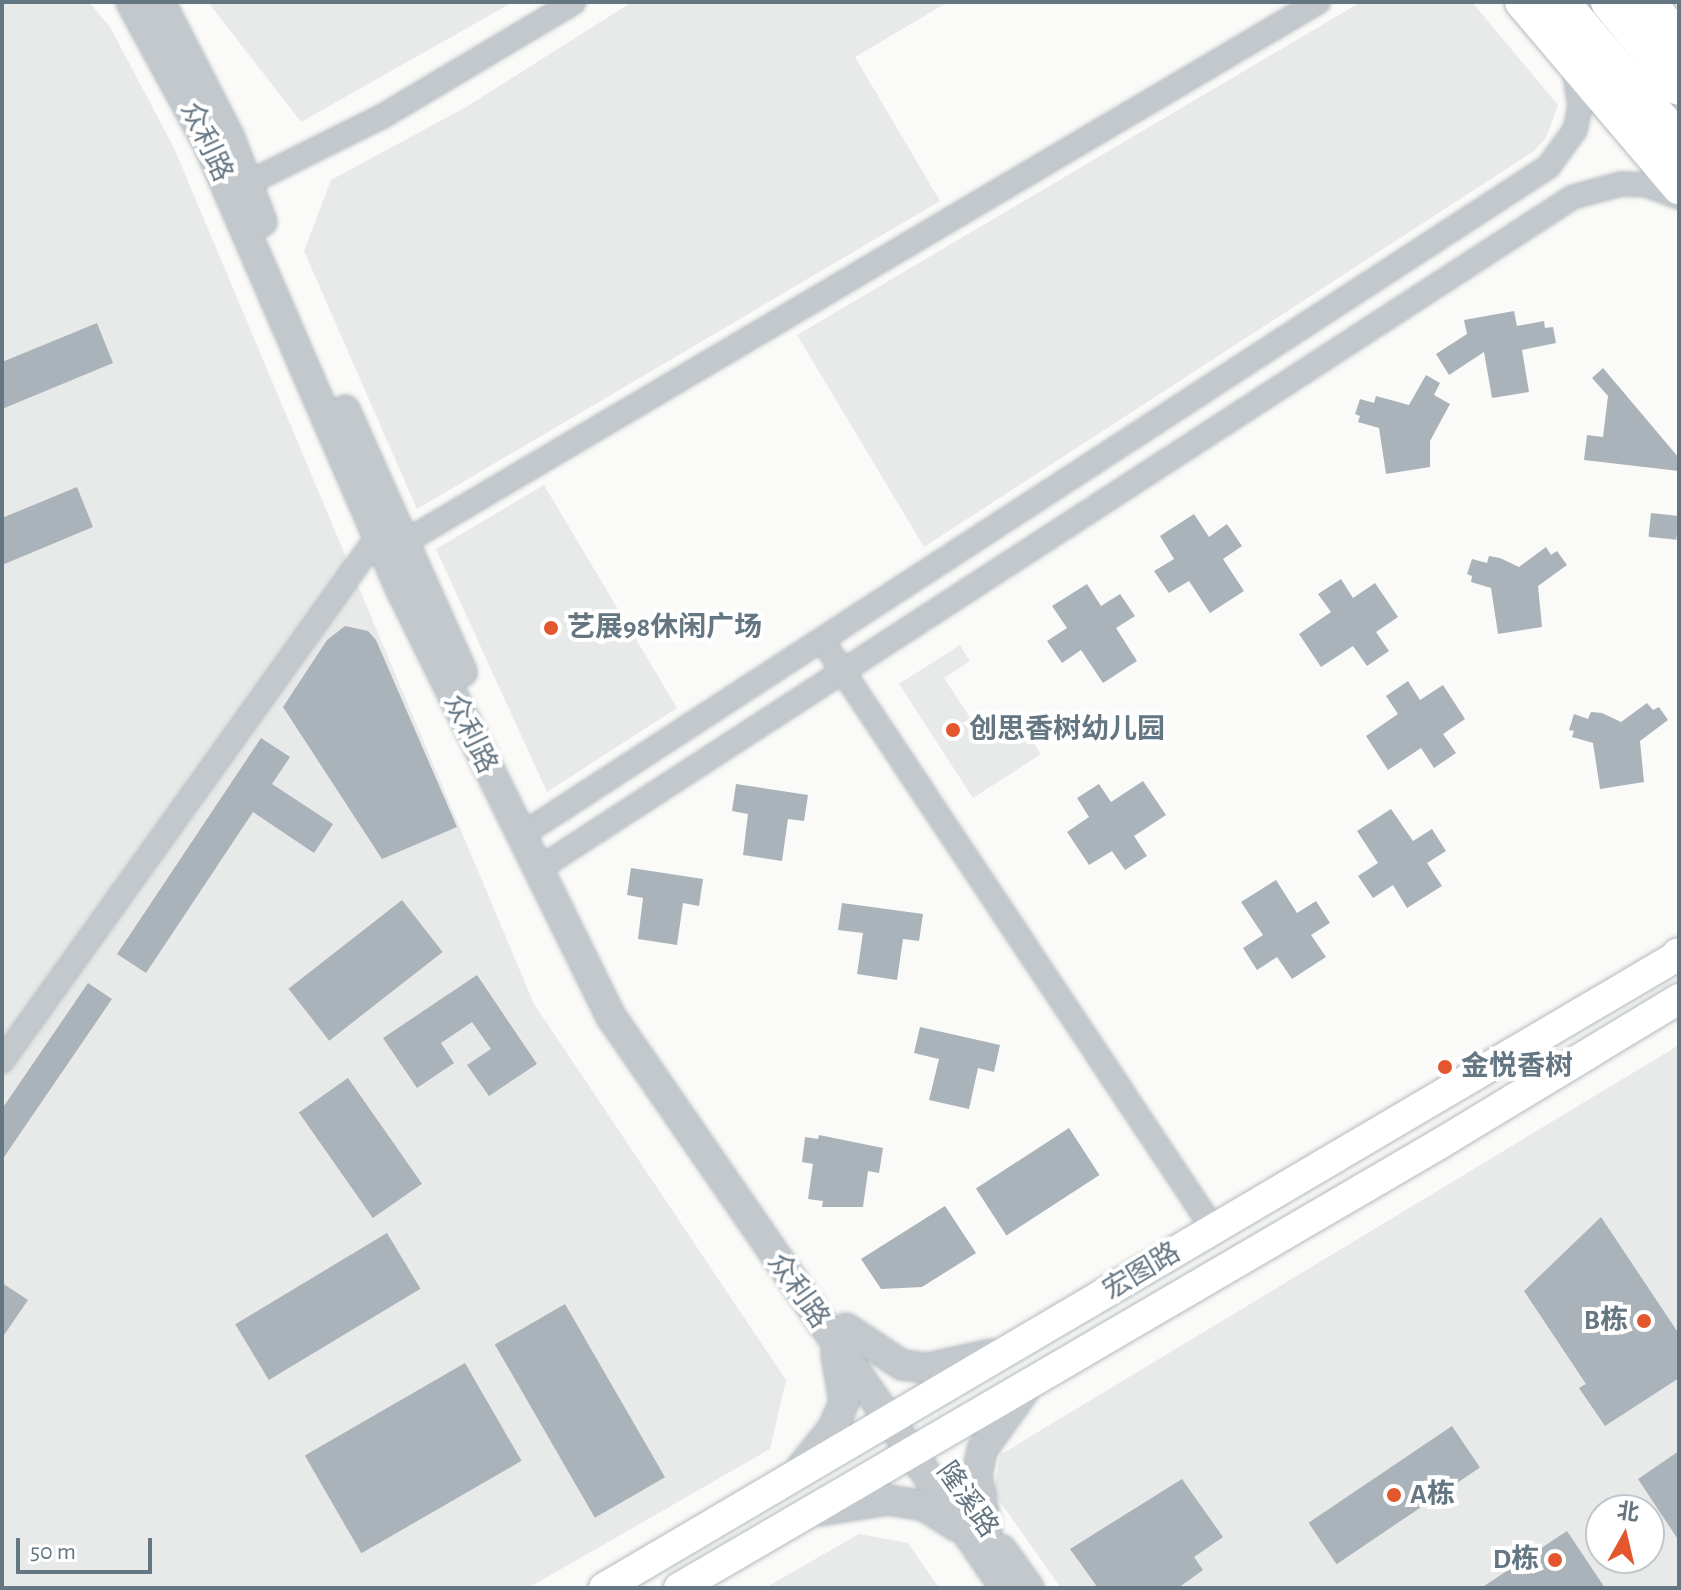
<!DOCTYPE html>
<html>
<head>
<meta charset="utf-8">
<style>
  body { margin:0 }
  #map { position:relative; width:1681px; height:1590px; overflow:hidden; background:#fafaf8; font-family:"Alegreya Sans","Noto Sans SC",sans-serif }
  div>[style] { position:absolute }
  .built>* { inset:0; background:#e8e9e9 }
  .building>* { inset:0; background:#aab3b9; transform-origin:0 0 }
  .roads { filter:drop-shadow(0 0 2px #b3babf) drop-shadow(0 0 2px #b3babf) }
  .minor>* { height:22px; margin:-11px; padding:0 11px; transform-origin:11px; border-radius:11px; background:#c3c8cc }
  .tertiary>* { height:28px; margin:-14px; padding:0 14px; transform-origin:14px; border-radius:14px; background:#c3c8cc }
  .secondary>* { height:30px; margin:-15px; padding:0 15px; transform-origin:15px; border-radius:15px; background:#fff }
  .primary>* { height:34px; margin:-17px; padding:0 17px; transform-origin:17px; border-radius:17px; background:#fff }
  .trunk>* { height:36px; margin:-18px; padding:0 18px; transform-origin:18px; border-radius:18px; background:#fff }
  .dots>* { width:22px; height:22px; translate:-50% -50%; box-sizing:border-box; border:4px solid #fff; border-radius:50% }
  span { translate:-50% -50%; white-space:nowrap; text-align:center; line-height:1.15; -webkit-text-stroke:8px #fff; paint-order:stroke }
  .street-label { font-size:28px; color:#657683 }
  .poi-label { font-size:28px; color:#657683; font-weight:700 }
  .left { translate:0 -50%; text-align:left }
  .right { translate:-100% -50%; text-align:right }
  .frame { position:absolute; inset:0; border:4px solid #657683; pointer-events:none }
  .north { position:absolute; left:1585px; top:1494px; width:80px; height:80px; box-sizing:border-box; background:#fff; border:2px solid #c1c8cd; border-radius:50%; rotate:8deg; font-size:22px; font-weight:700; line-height:32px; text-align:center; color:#657683 }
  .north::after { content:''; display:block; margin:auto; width:28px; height:36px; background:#e4572e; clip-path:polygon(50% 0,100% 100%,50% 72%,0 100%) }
  .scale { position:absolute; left:16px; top:1538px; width:136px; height:36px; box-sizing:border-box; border:4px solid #657683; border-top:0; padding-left:10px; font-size:24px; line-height:28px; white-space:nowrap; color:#657683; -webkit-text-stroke:6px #fff; paint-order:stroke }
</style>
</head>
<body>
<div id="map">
  <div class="built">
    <i style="clip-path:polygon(2px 2px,89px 2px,110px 27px,174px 148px,534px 1004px,786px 1380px,770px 1449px,528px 1588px,2px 1588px)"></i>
    <i style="clip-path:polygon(208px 2px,513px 2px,301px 122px)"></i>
    <i style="clip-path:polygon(632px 2px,948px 2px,855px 57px,940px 201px,417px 509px,304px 251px,331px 180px,466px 107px)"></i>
    <i style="clip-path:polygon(1361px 2px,1472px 2px,1558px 105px,1546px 138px,1534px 151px,924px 547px,797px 335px)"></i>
    <i style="clip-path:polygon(544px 485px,677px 708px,547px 792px,436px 549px)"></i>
    <i style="clip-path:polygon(960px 645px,970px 661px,944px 678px,985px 740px,1018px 719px,1041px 754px,973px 798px,899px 684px)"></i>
    <i style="clip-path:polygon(evenodd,1679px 1045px,1679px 1588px,1061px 1588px,994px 1493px,1000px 1455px,1679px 1045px,1601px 1510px,1649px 1510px,1649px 1558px,1601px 1558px,1601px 1510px)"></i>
    <i style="clip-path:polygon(859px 1534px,908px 1543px,939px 1588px,765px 1588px)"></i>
  </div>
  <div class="building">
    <i style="clip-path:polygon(1514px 311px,1517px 326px,1544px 321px,1545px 328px,1553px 327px,1556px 343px,1522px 350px,1529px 392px,1492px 398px,1484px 352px,1449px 375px,1436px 354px,1467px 334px,1464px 320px)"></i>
    <i style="clip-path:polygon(97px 323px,113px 363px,2px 409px,2px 362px)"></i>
    <i style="clip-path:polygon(1603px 368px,1679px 458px,1679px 471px,1584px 460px,1587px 435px,1603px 437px,1608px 396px,1592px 378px)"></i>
    <i style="clip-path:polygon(1426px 375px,1440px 383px,1434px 395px,1450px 404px,1430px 441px,1430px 467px,1386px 474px,1379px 428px,1358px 422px,1360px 416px,1355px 414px,1360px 399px,1374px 403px,1376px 396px,1409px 405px)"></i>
    <i style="clip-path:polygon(77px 487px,93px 527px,2px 565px,2px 518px)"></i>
    <i style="left:1651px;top:513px;width:28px;height:24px;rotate:6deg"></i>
    <i style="clip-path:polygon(1194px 514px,1209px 537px,1227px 524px,1242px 546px,1223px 559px,1244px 591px,1210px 613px,1189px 581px,1169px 593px,1154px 571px,1174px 559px,1160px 536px)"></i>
    <i style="clip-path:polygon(1546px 547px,1551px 555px,1557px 551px,1567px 565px,1538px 586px,1542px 627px,1498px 634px,1491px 588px,1471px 582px,1472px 576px,1467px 574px,1472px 559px,1487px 563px,1489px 556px,1500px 558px,1519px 567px)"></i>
    <i style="clip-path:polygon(1341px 579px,1353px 598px,1375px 583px,1398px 617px,1376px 632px,1389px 651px,1367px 666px,1353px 646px,1321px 667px,1299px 634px,1331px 612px,1318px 594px)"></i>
    <i style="clip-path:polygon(1087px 584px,1101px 606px,1120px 594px,1135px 616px,1116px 628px,1137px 661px,1103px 683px,1081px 650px,1062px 663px,1047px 641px,1067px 628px,1052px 606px)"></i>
    <i style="clip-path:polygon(345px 626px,368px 631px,376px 640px,457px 827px,382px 859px,283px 707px,327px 640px)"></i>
    <i style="clip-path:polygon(1408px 681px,1420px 700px,1443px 685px,1465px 719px,1443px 734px,1456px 753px,1434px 768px,1421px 748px,1388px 770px,1366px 736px,1398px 714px,1386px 696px)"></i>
    <i style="clip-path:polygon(1647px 703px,1653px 710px,1659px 707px,1668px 720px,1640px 741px,1644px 782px,1600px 789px,1593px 743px,1572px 737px,1574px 731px,1569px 730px,1574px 714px,1588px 719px,1591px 712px,1602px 713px,1621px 722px)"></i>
    <i style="clip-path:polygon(261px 738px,290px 757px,272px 784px,333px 824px,314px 853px,253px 812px,146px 973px,117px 954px)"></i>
    <i style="clip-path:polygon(1143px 781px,1166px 815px,1134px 836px,1147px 856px,1125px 870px,1112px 851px,1089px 865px,1067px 832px,1089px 817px,1077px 798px,1099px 784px,1111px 802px)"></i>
    <i style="clip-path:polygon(736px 784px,808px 795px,804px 821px,788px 819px,782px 861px,743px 855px,748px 814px,732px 811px)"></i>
    <i style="clip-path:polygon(1391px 809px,1413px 841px,1432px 829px,1446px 851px,1427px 863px,1442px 886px,1407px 908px,1393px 885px,1373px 898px,1358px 876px,1378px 863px,1357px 831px)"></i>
    <i style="clip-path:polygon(631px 868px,703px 879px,699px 906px,683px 903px,677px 945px,638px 939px,643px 898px,627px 895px)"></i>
    <i style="clip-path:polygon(1276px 880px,1297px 913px,1316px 901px,1330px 923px,1311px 935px,1326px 957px,1292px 979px,1277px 957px,1257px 970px,1243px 948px,1263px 935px,1241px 902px)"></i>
    <i style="left:402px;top:900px;width:66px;height:144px;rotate:52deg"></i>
    <i style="clip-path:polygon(842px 903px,923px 914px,919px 941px,903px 939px,897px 980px,857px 974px,863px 933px,838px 930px)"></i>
    <i style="clip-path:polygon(477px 975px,537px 1064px,489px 1096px,467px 1065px,491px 1049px,472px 1022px,441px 1043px,454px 1063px,417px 1088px,383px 1038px)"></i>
    <i style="clip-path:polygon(88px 983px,112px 999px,2px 1160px,2px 1109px)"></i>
    <i style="clip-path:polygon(920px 1027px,1000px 1045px,994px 1072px,978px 1068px,969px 1109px,929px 1100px,939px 1059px,914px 1053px)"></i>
    <i style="left:348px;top:1078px;width:129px;height:60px;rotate:55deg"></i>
    <i style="left:1069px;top:1128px;width:56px;height:111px;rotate:57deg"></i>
    <i style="clip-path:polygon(819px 1135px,883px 1148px,879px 1173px,868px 1171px,863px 1207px,822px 1207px,823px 1201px,808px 1199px,813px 1164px,802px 1162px,805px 1137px,818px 1139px)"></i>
    <i style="clip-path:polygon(945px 1206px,976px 1253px,922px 1287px,881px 1289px,861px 1259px)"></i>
    <i style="clip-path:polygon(1601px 1217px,1679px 1334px,1679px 1378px,1605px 1426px,1579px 1388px,1586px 1384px,1524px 1291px)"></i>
    <i style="left:387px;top:1233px;width:65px;height:177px;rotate:59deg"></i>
    <i style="clip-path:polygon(2px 1283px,28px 1300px,2px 1338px)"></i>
    <i style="left:565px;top:1304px;width:200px;height:81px;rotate:60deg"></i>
    <i style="left:465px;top:1363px;width:113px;height:185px;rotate:60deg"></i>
    <i style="left:1452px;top:1426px;width:50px;height:173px;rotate:56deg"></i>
    <i style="clip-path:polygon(1679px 1451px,1679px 1541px,1638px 1479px)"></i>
    <i style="clip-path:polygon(1182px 1479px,1223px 1537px,1194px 1557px,1203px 1570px,1178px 1588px,1098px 1588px,1070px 1549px)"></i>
    <i style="clip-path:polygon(1567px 1531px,1605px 1588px,1481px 1588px)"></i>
  </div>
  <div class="roads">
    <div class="minor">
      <i style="left:236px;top:189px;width:164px;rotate:-26.4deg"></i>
      <i style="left:383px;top:116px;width:222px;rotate:-30.8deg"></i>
      <i style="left:393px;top:549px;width:1075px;rotate:-30.6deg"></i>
      <i style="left:822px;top:640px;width:708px;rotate:56.4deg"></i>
      <i style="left:520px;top:836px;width:1227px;rotate:-33.06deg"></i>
      <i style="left:1548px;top:167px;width:46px;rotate:-53.9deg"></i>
      <i style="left:1575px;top:130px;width:24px;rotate:-78deg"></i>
      <i style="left:1580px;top:107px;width:40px;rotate:-98.5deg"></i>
      <i style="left:537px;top:870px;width:1235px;rotate:-33.01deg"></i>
      <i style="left:1573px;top:197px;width:50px;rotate:-15.2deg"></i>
      <i style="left:1621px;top:184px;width:25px;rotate:2deg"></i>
      <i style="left:1646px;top:185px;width:35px;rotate:20deg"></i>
      <i style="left:2px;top:1061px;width:646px;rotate:-54.39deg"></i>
    </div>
    <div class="tertiary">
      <i style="left:131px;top:2px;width:159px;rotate:61.5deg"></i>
      <i style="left:207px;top:142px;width:493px;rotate:66.6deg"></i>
      <i style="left:403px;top:594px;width:473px;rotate:63.8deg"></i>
      <i style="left:612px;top:1018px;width:692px;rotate:55.41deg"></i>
      <i style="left:160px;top:2px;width:151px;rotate:62.8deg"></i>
      <i style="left:229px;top:136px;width:92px;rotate:69deg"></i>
      <i style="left:345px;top:410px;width:287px;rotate:65.9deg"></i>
      <i style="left:846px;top:1328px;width:67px;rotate:33.5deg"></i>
      <i style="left:902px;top:1365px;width:26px;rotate:7deg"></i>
      <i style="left:928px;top:1368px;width:65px;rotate:-12.5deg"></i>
      <i style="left:800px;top:1469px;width:53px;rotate:-51.2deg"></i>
      <i style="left:833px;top:1428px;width:28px;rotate:-67deg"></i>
      <i style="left:844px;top:1402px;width:49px;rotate:-99.5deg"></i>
      <i style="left:819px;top:1511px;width:70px;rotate:-9.1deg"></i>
      <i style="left:888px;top:1500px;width:36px;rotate:9deg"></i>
      <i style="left:924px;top:1506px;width:39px;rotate:32deg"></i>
      <i style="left:987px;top:1529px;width:56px;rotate:-100.3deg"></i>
      <i style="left:977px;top:1474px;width:25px;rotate:-78deg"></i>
      <i style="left:982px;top:1450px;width:74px;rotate:-54.4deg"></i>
      <i style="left:1001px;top:1549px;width:48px;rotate:54.3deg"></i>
    </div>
    <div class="secondary">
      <i style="left:604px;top:1588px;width:1248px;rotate:-30.49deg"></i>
      <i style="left:679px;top:1588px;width:882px;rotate:-30.28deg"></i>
      <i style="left:1441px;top:1143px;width:278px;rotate:-31.2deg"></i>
    </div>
    <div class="primary">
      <i style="left:1522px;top:2px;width:243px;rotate:49.7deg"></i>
      <i style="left:1649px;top:2px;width:48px;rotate:51.7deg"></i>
      <i style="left:1678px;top:956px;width:1px;rotate:-45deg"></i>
    </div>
    <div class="trunk">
      <i style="left:1561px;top:2px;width:182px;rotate:49.7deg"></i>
      <i style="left:1609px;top:2px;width:110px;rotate:50.5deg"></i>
    </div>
  </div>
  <div class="dots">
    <i style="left:551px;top:628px;background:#e4572e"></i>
    <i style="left:953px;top:730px;background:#e4572e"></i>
    <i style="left:1445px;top:1067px;background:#e4572e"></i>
    <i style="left:1644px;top:1321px;background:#e4572e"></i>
    <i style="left:1394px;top:1495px;background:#e4572e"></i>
    <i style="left:1555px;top:1560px;background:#e4572e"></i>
  </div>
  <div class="street-label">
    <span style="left:206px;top:142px;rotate:65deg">众利路</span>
    <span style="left:470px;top:734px;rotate:64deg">众利路</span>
    <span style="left:1142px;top:1272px;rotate:-31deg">宏图路</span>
    <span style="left:798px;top:1291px;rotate:55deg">众利路</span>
    <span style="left:967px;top:1500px;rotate:55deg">隆溪路</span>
  </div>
  <div class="poi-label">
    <span class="left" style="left:567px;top:628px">艺展98休闲广场</span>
    <span class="left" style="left:969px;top:730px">创思香树幼儿园</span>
    <span class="left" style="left:1461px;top:1067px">金悦香树</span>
    <span class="right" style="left:1628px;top:1321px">B栋</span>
    <span class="left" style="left:1410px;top:1495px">A栋</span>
    <span class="right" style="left:1539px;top:1560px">D栋</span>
  </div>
  <div class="frame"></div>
  <div class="north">北</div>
  <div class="scale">50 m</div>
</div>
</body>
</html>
